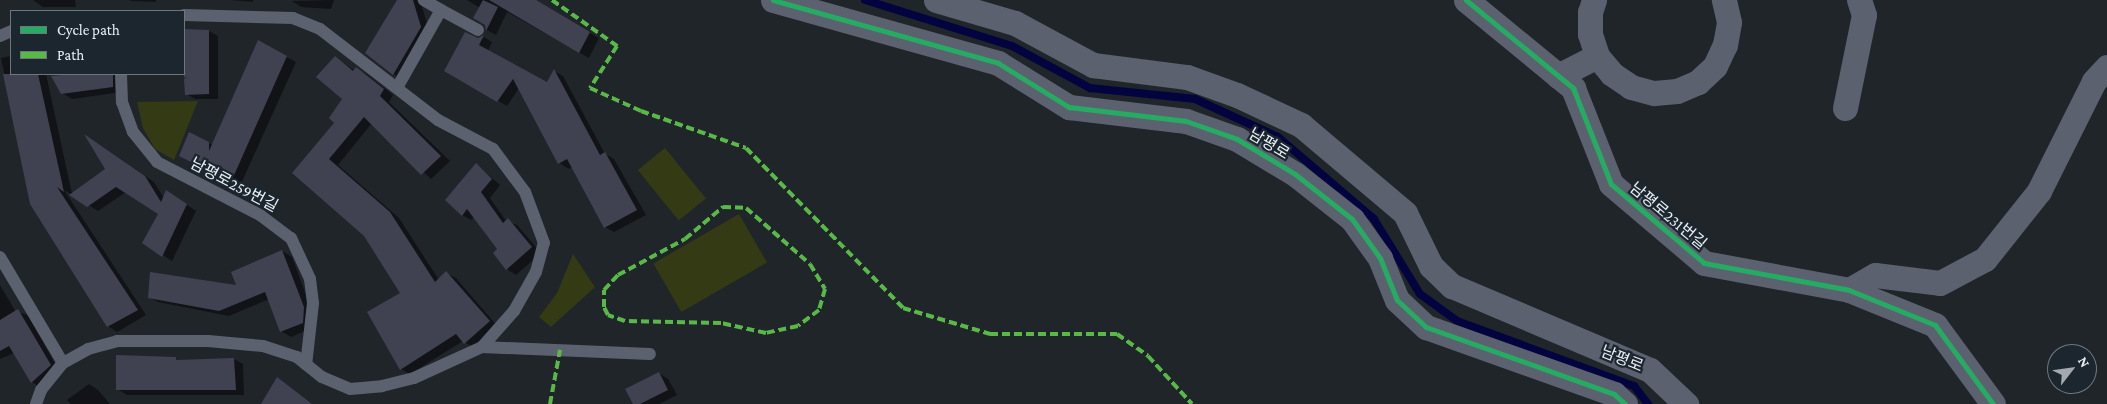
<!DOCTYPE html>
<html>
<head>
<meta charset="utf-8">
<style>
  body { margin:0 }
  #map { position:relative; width:2107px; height:404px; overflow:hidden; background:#20252a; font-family:"Crimson Pro","Noto Sans KR",serif }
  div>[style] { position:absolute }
  .green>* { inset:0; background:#343a14; transform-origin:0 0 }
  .shadow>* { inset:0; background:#0007 }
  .stream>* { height:8px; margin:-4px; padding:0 4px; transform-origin:4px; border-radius:4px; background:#03043f }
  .building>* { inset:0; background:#404252 }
  .service>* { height:12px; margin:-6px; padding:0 6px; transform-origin:6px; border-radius:6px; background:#5c6170 }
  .minor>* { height:25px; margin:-12.5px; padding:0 12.5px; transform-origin:12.5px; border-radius:12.5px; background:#5c6170 }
  .quiet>* { height:4px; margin-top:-2px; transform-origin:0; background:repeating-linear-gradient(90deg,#58b947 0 8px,transparent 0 12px) }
  .cycleway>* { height:5px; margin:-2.5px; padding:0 2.5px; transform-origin:2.5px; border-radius:2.5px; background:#26ab63 }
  span { translate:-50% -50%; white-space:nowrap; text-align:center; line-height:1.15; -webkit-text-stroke:4.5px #1c262e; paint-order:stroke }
  .street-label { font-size:16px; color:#eaf0f6 }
  .legend { position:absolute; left:10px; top:10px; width:175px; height:65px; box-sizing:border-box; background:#1c262e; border:1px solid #6e777e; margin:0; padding:6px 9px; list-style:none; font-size:15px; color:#eaf0f6 }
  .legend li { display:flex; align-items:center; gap:10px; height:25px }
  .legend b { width:25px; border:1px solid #6e777e }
  .north { position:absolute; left:2047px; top:344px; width:50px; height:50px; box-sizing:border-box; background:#1c262e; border:1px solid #6e777e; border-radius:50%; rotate:60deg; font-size:14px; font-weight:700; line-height:20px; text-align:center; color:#eaf0f6 }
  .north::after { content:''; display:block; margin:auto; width:18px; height:22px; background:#a3a9af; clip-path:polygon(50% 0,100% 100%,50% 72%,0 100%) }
</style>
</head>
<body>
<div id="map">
  <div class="green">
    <i style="clip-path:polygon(198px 101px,174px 160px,155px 149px,143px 128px,137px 102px)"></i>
    <i style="left:665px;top:148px;width:65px;height:35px;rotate:51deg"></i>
    <i style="left:739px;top:214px;width:56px;height:99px;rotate:60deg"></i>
    <i style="clip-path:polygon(573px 254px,595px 287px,551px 327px,539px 317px,557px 293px)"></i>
  </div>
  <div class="shadow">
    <i style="clip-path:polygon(33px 0,75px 0,76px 7px,43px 7px)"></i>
    <i style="clip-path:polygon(129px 0,156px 0,156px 2px,131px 1px)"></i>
    <i style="clip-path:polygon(230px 0,253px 0,253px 2px)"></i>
    <i style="clip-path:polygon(334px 0,331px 9px,301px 7px,292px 1px)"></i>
    <i style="clip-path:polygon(398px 0,420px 0,430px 33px,402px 79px,393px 74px)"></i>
    <i style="clip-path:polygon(467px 0,531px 0,599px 38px,589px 58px,507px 12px,496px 35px,487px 30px,480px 8px)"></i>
    <i style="clip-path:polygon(184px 31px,209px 31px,218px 36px,218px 99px,195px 99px,186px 94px,188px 78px,185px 77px)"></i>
    <i style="clip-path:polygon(484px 37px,492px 42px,488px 51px,548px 84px,554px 71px,563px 76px,605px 154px,614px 159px,646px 215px,614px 232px,605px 227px,572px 167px,569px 169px,559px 163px,519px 88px,507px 106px,446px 70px)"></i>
    <i style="clip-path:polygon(259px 42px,296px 62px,240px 186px,190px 160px,209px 143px,213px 145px)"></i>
    <i style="clip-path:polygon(11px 56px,11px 74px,46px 74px,72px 194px,106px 170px,94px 141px,154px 182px,164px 198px,175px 197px,196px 211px,172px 261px,144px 243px,159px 214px,126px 192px,98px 211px,64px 190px,146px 315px,117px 332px,108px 326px,32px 204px,1px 58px)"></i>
    <i style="clip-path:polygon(335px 57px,355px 71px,356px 69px,366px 74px,393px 95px,389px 102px,450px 161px,431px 179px,372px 123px,338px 165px,399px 218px,439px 280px,446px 273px,456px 278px,498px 327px,474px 348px,463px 341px,410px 374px,401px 369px,401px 293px,365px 236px,294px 173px,335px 122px,344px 98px)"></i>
    <i style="clip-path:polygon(83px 74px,120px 74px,122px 92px,72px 99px,62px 93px,53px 77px)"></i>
    <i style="clip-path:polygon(477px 165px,500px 185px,490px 198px,506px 221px,517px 225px,541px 253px,516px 275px,507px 269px,494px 253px,499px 249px,474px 217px,471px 220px,462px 215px)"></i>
    <i style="clip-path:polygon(282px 251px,292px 257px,313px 314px,312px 328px,291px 337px,281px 331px,269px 299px,229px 316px,158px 302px,149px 297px,238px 287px)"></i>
    <i style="clip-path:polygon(0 285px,16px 312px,28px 315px,59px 371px,41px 388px,32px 382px,14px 353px,0 359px)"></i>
    <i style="clip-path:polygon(118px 356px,181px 361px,234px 359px,243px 364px,244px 395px,127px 395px,117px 389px)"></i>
    <i style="clip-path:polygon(659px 373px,668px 379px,677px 395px,659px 404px,634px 404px)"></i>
    <i style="clip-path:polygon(89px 384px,98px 390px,110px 404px,71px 404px,67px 400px)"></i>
  </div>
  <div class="stream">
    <i style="left:865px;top:0;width:154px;rotate:17.4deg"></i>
    <i style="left:1012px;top:46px;width:89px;rotate:28.3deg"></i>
    <i style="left:1090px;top:88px;width:106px;rotate:6deg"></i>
    <i style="left:1195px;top:99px;width:91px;rotate:24.6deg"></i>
    <i style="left:1278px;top:137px;width:126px;rotate:40.5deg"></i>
    <i style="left:1374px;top:219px;width:88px;rotate:58.5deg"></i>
    <i style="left:1420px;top:294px;width:46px;rotate:36.1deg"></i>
    <i style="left:1457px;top:321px;width:189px;rotate:20.2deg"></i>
    <i style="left:1634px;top:386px;width:23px;rotate:52deg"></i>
  </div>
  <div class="building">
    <i style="clip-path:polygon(397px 0,413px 0,421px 27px,393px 75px,365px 53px)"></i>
    <i style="clip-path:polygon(483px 0,498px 7px,486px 31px,485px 25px,473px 18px)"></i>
    <i style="clip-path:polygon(489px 0,536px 0,590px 32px,579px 53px)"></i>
    <i style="clip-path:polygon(184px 29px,209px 30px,209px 94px,185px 95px,184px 79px,188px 77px,184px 78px)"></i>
    <i style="clip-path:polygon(465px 32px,478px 38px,484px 35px,479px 45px,547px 82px,554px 69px,600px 155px,605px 152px,637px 210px,604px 228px,567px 159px,558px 164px,513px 79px,497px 102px,444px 71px)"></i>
    <i style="clip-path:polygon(258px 40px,287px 56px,231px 182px,179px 156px,189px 132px,209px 142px,209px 151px)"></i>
    <i style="clip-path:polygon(335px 56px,353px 71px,356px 67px,384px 89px,380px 96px,441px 156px,421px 175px,364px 117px,329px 159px,390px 212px,435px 282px,446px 271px,490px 321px,464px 344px,456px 334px,400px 370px,367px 312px,400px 293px,364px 236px,292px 173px,334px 123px,329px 118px,342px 99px,316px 77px)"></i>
    <i style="clip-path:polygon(3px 74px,38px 74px,64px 192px,57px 187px,138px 310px,107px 327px,30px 204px)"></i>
    <i style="clip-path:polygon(72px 74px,113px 74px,113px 87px,61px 94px,51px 76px)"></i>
    <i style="clip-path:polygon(84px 134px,145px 176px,161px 202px,166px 190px,187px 204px,162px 257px,142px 243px,158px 214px,116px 187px,87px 207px,69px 195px,105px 169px)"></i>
    <i style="clip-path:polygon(476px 163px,492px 179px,481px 192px,503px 223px,508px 218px,532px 247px,506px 270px,493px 253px,497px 249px,467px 209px,462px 216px,445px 200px)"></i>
    <i style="clip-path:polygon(282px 250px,304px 307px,303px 323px,280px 332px,265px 292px,219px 311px,148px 298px,150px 272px,236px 285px,231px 272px)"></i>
    <i style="clip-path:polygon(18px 309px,51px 365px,31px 383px,9px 346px,0 351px,0 320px)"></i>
    <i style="clip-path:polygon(116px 355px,176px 357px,176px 360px,234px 358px,236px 390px,116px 390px)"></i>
    <i style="clip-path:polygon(659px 372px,668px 390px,640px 404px,633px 404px,625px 389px)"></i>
    <i style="clip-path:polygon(277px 377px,312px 404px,261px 404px)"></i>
  </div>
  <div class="service">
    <i style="left:441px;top:10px;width:42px;rotate:28.4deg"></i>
    <i style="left:0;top:36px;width:12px;rotate:-24deg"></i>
    <i style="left:121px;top:74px;width:28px;rotate:88deg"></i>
    <i style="left:122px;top:102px;width:32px;rotate:70deg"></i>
    <i style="left:133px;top:132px;width:38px;rotate:51deg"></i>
    <i style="left:157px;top:162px;width:116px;rotate:27.2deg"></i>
    <i style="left:260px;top:215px;width:39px;rotate:37deg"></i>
    <i style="left:291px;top:238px;width:45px;rotate:65.1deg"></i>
    <i style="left:310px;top:279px;width:24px;rotate:83deg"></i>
    <i style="left:313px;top:303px;width:62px;rotate:96.4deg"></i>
    <i style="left:398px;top:86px;width:87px;rotate:-60.5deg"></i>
    <i style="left:441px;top:10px;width:20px;rotate:-150deg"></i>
    <i style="left:0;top:257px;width:123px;rotate:59.3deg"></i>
    <i style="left:482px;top:347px;width:168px;rotate:2.4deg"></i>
    <i style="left:36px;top:404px;width:15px;rotate:-70deg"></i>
    <i style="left:41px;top:390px;width:35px;rotate:-51deg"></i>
    <i style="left:63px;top:363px;width:29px;rotate:-29deg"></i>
    <i style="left:88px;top:349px;width:30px;rotate:-15deg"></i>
    <i style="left:117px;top:341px;width:91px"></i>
    <i style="left:208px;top:341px;width:55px;rotate:5.2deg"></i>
    <i style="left:263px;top:346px;width:36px;rotate:18deg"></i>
    <i style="left:297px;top:357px;width:32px;rotate:39deg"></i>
    <i style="left:322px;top:377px;width:30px;rotate:23deg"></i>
    <i style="left:350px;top:389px;width:32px;rotate:-5deg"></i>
    <i style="left:382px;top:386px;width:33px;rotate:-14deg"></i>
    <i style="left:414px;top:378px;width:75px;rotate:-24.5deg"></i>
    <i style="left:482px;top:347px;width:48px;rotate:-48.4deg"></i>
    <i style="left:514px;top:311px;width:45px;rotate:-60.6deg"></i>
    <i style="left:536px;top:272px;width:30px;rotate:-75deg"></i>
    <i style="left:544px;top:243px;width:54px;rotate:-110.4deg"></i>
    <i style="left:525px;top:192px;width:54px;rotate:-126.7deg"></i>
    <i style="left:493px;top:149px;width:62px;rotate:-152.2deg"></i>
    <i style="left:438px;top:120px;width:149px;rotate:-142.4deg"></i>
    <i style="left:320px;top:29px;width:29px;rotate:-158deg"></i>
    <i style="left:293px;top:18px;width:109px;rotate:-178.4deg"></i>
  </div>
  <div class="minor">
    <i style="left:773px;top:0;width:234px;rotate:15.6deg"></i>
    <i style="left:998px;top:63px;width:84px;rotate:31.8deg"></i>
    <i style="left:1069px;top:107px;width:118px;rotate:6.8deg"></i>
    <i style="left:1186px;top:121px;width:54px;rotate:19.4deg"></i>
    <i style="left:1237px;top:139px;width:68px;rotate:31.1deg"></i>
    <i style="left:1295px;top:174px;width:73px;rotate:38.3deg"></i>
    <i style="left:1352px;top:219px;width:48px;rotate:54.3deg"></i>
    <i style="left:1380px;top:258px;width:45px;rotate:68deg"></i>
    <i style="left:1397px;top:300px;width:40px;rotate:43deg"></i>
    <i style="left:1426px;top:327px;width:200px;rotate:19.6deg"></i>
    <i style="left:1614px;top:394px;width:15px;rotate:42deg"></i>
    <i style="left:936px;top:0;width:82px;rotate:16.2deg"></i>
    <i style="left:1015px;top:23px;width:89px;rotate:28.3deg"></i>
    <i style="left:1093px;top:65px;width:95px;rotate:7.3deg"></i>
    <i style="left:1187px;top:77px;width:53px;rotate:19.8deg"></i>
    <i style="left:1237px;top:95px;width:71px;rotate:25.1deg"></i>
    <i style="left:1301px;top:125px;width:136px;rotate:40.2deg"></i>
    <i style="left:1405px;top:213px;width:59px;rotate:63.9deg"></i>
    <i style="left:1431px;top:266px;width:29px;rotate:44deg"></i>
    <i style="left:1452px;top:286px;width:215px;rotate:23deg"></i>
    <i style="left:1650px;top:370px;width:50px;rotate:43.4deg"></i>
    <i style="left:1466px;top:0;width:139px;rotate:39.4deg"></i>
    <i style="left:1573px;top:88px;width:103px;rotate:68.4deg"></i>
    <i style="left:1611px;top:184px;width:122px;rotate:40.3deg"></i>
    <i style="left:1704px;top:263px;width:147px;rotate:10.5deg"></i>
    <i style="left:1849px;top:290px;width:93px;rotate:22.1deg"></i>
    <i style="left:1935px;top:325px;width:98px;rotate:53.7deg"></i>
    <i style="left:1594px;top:0;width:13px;rotate:108deg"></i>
    <i style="left:1590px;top:12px;width:22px;rotate:90deg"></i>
    <i style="left:1590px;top:34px;width:23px;rotate:72deg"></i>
    <i style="left:1597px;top:56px;width:23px;rotate:50deg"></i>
    <i style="left:1612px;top:74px;width:23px;rotate:34deg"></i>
    <i style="left:1631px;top:87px;width:24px;rotate:15deg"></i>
    <i style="left:1654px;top:93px;width:23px;rotate:-5deg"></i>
    <i style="left:1677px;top:91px;width:23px;rotate:-23deg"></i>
    <i style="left:1698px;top:82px;width:23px;rotate:-43deg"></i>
    <i style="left:1715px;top:66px;width:23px;rotate:-65deg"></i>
    <i style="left:1725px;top:45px;width:23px;rotate:-80deg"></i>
    <i style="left:1729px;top:22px;width:23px;rotate:-103deg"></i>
    <i style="left:1558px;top:76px;width:44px;rotate:-27.1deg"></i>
    <i style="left:1845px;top:108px;width:95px;rotate:-78.5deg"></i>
    <i style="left:1864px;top:15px;width:16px;rotate:-108deg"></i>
    <i style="left:1849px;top:290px;width:30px;rotate:-30deg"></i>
    <i style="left:1875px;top:275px;width:65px;rotate:7deg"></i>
    <i style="left:1940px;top:283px;width:51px;rotate:-28.1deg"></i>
    <i style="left:1985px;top:259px;width:87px;rotate:-51.5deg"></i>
    <i style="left:2039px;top:191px;width:123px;rotate:-63.4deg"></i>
    <i style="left:2094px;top:81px;width:19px;rotate:-47deg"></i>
  </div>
  <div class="quiet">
    <i style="left:552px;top:0;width:80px;rotate:35.3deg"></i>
    <i style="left:617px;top:46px;width:50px;rotate:122.7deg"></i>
    <i style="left:590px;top:88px;width:56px;rotate:24.3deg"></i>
    <i style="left:641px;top:111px;width:111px;rotate:19.4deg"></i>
    <i style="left:746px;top:148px;width:224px;rotate:45.5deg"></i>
    <i style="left:903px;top:308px;width:91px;rotate:16.6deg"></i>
    <i style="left:990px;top:334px;width:127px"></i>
    <i style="left:1117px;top:334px;width:38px;rotate:35deg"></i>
    <i style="left:1148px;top:356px;width:65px;rotate:47.5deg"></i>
    <i style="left:723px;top:207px;width:23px;rotate:2deg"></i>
    <i style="left:746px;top:208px;width:85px;rotate:41.2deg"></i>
    <i style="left:810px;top:264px;width:29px;rotate:59deg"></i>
    <i style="left:825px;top:289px;width:22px;rotate:106deg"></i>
    <i style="left:819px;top:310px;width:26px;rotate:143deg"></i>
    <i style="left:798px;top:326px;width:33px;rotate:168deg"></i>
    <i style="left:766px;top:333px;width:46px;rotate:-167.5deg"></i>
    <i style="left:721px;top:323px;width:96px;rotate:-178.8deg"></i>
    <i style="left:625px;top:321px;width:18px;rotate:-161deg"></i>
    <i style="left:608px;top:315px;width:9px;rotate:-117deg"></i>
    <i style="left:604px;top:307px;width:17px;rotate:-90deg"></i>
    <i style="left:604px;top:290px;width:21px;rotate:-47deg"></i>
    <i style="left:618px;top:275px;width:76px;rotate:-28.2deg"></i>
    <i style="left:685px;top:239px;width:50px;rotate:-40.1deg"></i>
    <i style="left:550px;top:404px;width:55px;rotate:-79.5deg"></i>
  </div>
  <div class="cycleway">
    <i style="left:773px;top:0;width:234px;rotate:15.6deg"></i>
    <i style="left:998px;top:63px;width:84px;rotate:31.8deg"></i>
    <i style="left:1069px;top:107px;width:118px;rotate:6.8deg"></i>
    <i style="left:1186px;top:121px;width:54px;rotate:19.4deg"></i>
    <i style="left:1237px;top:139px;width:68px;rotate:31.1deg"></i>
    <i style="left:1295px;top:174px;width:73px;rotate:38.3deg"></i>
    <i style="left:1352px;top:219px;width:48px;rotate:54.3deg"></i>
    <i style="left:1380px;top:258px;width:45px;rotate:68deg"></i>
    <i style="left:1397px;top:300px;width:40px;rotate:43deg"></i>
    <i style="left:1426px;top:327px;width:200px;rotate:19.6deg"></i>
    <i style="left:1614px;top:394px;width:15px;rotate:42deg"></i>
    <i style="left:1466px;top:0;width:139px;rotate:39.4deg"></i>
    <i style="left:1573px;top:88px;width:103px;rotate:68.4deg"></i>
    <i style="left:1611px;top:184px;width:122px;rotate:40.3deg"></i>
    <i style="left:1704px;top:263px;width:147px;rotate:10.5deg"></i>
    <i style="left:1849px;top:290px;width:93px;rotate:22.1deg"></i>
    <i style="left:1935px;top:325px;width:98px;rotate:53.7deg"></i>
  </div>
  <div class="street-label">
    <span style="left:1269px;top:144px;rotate:31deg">남평로</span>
    <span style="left:234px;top:185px;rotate:28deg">남평로259번길</span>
    <span style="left:1668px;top:216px;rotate:40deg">남평로231번길</span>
    <span style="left:1622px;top:359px;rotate:22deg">남평로</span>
  </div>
  <ul class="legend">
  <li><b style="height:6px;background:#26ab63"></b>Cycle path</li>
  <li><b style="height:6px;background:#58b947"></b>Path</li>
  </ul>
  <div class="north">N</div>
</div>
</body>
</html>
